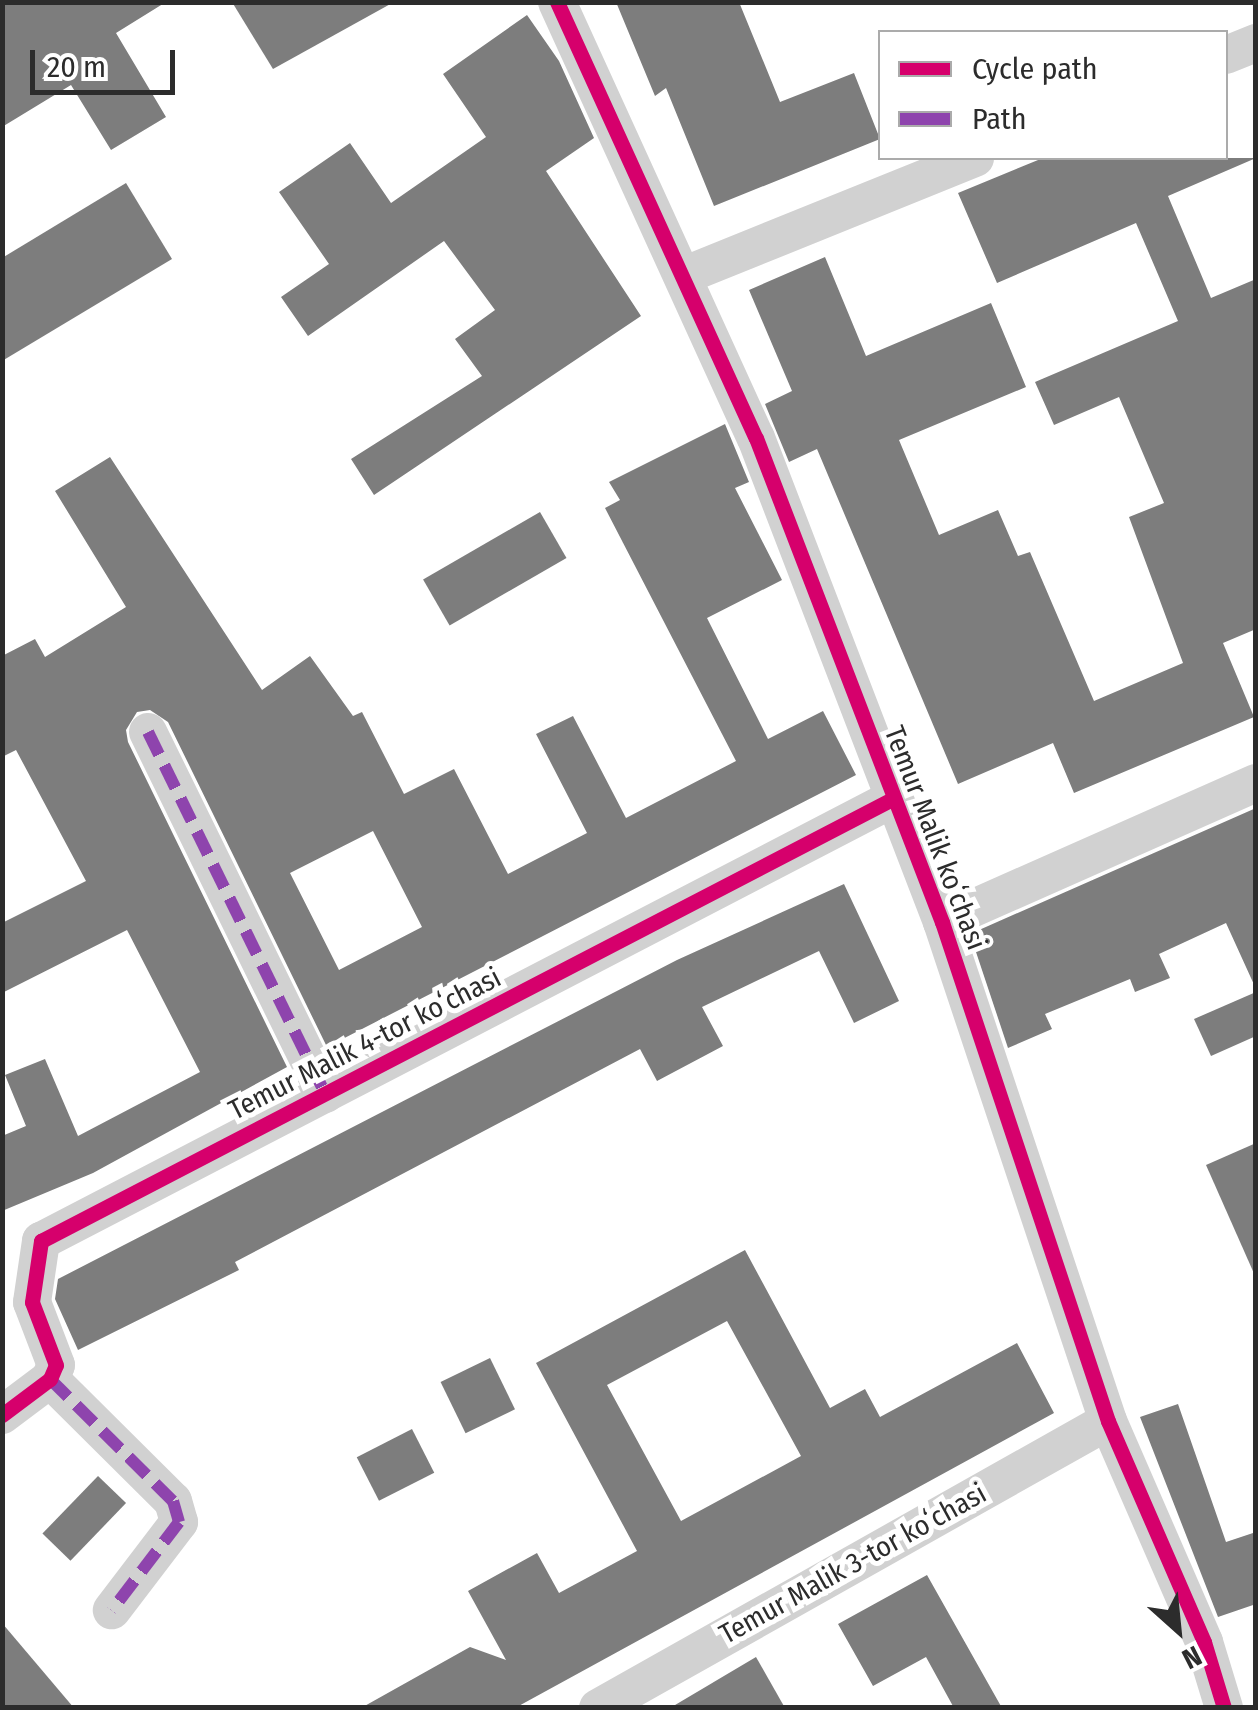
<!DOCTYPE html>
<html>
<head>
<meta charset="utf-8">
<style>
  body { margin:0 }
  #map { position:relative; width:1258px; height:1710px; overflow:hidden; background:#fff; font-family:"Fira Sans Condensed",sans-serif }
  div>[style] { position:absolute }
  .building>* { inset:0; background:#7d7d7d; transform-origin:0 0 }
  .street>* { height:38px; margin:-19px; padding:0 19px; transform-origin:19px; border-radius:19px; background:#d1d1d1 }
  .quiet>* { height:12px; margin-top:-6px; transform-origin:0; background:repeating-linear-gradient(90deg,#8e44ad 0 25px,transparent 0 37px) }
  .cycleway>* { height:15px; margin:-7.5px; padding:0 7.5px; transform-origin:7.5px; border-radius:7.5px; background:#d6006c }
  span { translate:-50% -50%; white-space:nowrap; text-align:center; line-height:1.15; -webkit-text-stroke:10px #fff; paint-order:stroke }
  .street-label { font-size:28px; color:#2c2c2c }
  .frame { position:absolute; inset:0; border:5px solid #2c2c2c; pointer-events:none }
  .legend { position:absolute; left:878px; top:30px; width:350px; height:130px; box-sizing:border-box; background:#fff; border:2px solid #ababab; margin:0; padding:12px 18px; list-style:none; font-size:30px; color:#2c2c2c }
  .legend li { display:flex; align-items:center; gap:20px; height:50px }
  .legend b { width:50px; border:2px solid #ababab }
  .north { position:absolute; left:1128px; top:1580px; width:100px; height:100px; -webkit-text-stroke:8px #fff; paint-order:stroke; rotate:153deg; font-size:28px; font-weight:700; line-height:40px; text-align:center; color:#2c2c2c }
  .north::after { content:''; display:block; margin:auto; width:35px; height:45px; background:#2c2c2c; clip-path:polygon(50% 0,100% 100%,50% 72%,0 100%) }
  .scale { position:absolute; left:30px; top:50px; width:145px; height:45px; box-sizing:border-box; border:5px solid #2c2c2c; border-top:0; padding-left:12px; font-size:30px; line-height:35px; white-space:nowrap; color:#2c2c2c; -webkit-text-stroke:8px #fff; paint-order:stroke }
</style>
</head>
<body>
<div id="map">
  <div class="building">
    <i style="clip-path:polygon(2px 2px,166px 2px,116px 33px,166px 117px,111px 150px,71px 85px,2px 127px)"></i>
    <i style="clip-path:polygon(232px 2px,394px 2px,273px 69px)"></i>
    <i style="clip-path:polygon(616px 2px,739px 2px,780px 102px,854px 73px,880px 139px,714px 206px,666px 88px,655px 96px)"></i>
    <i style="clip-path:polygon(527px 15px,559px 61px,594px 138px,546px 171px,641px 316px,374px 495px,351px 459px,482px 376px,455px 339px,495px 310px,444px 241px,308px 336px,281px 297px,329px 264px,279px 192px,350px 143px,391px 203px,486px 137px,443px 74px)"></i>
    <i style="clip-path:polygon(1043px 158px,1256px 158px,1168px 196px,1211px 298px,1256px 279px,1256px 629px,1223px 643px,1254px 717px,1074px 793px,1053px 743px,958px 784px,817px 449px,789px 462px,765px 404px,792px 391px,749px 290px,825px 257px,866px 356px,991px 303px,1026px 387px,899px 440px,939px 535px,998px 510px,1018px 556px,1030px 552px,1094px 701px,1183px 663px,1129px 517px,1164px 503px,1119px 397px,1054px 425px,1035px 382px,1178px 321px,1136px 223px,997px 283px,958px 193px)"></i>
    <i style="clip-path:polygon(126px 183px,172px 259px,2px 361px,2px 258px)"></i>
    <i style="clip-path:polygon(evenodd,725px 424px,749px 482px,735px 488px,782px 580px,707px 618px,768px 739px,823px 711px,856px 775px,327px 1047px,168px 722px,150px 710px,137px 712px,126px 730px,128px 742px,287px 1067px,93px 1173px,2px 1211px,2px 1136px,26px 1126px,5px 1075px,45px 1059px,78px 1136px,200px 1072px,127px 930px,2px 993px,2px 923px,86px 881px,16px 750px,2px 757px,2px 656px,35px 639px,45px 657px,126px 607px,55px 491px,110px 457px,262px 690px,310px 656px,353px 716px,362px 712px,404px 794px,454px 769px,508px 874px,587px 833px,536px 734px,573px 716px,626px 818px,736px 761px,605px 508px,620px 500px,609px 482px,725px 424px,373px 831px,422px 927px,339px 970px,290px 873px,373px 831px)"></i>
    <i style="left:540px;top:512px;width:53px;height:135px;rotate:60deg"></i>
    <i style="clip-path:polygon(1256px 808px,1256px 989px,1226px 923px,1159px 954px,1170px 978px,1135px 992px,1130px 979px,1045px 1014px,1052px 1029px,1008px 1048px,970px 934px)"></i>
    <i style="clip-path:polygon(844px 884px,899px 1001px,854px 1023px,819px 951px,702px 1007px,723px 1046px,657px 1081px,640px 1049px,235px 1262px,239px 1270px,78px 1350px,55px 1299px,58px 1279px,677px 960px)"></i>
    <i style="clip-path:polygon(1256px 992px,1256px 1036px,1211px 1056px,1194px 1019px)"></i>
    <i style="clip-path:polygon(1256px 1143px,1256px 1278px,1206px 1165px)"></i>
    <i style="clip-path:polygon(evenodd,745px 1250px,830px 1408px,865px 1389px,880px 1417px,1017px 1343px,1054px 1413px,515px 1708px,361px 1708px,470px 1647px,506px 1660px,468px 1591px,537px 1553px,559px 1593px,637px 1551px,536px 1363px,745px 1250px,727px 1321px,801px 1456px,681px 1521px,607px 1385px,727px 1321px)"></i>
    <i style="left:490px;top:1358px;width:57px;height:55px;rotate:64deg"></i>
    <i style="clip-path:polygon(1178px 1404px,1226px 1542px,1256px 1532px,1256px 1604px,1218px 1617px,1140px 1417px)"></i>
    <i style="left:412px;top:1429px;width:49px;height:62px;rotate:63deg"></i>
    <i style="left:98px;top:1476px;width:39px;height:80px;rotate:44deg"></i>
    <i style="clip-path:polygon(927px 1575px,1002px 1708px,954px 1708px,926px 1657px,873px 1686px,838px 1624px)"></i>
    <i style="clip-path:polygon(2px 1623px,74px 1708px,2px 1708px)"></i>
    <i style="clip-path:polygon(756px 1657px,785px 1708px,670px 1708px)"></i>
  </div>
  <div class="street">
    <i style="left:557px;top:2px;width:479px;rotate:65.5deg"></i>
    <i style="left:756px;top:438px;width:519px;rotate:68.98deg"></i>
    <i style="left:942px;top:922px;width:526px;rotate:71.6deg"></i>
    <i style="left:1108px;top:1421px;width:241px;rotate:66.5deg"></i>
    <i style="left:1204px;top:1642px;width:69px;rotate:73.1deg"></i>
    <i style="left:1226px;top:55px;width:32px;rotate:-22deg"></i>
    <i style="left:683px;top:276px;width:315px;rotate:-22deg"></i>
    <i style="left:148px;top:732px;width:403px;rotate:63.9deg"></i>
    <i style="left:942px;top:922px;width:343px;rotate:-23.9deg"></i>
    <i style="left:50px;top:1379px;width:173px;rotate:44.8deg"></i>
    <i style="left:173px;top:1501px;width:22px;rotate:74deg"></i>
    <i style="left:179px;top:1522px;width:111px;rotate:127.3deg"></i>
    <i style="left:2px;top:1415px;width:60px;rotate:-36.9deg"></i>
    <i style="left:50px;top:1379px;width:15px;rotate:-67deg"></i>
    <i style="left:56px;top:1365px;width:67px;rotate:-110.9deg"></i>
    <i style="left:32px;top:1302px;width:62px;rotate:-81.6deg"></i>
    <i style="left:41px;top:1241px;width:961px;rotate:-27.44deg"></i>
    <i style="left:598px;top:1708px;width:585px;rotate:-29.37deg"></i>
  </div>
  <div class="quiet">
    <i style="left:148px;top:732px;width:403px;rotate:63.9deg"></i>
    <i style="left:50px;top:1379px;width:173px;rotate:44.8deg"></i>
    <i style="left:173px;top:1501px;width:22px;rotate:74deg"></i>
    <i style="left:179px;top:1522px;width:111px;rotate:127.3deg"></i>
  </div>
  <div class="cycleway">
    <i style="left:557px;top:2px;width:479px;rotate:65.5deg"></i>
    <i style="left:756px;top:438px;width:519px;rotate:68.98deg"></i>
    <i style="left:942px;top:922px;width:526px;rotate:71.6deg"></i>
    <i style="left:1108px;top:1421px;width:241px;rotate:66.5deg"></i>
    <i style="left:1204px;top:1642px;width:69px;rotate:73.1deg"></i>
    <i style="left:2px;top:1415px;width:60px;rotate:-36.9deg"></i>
    <i style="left:50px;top:1379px;width:15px;rotate:-67deg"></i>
    <i style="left:56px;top:1365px;width:67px;rotate:-110.9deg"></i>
    <i style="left:32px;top:1302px;width:62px;rotate:-81.6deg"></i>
    <i style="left:41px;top:1241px;width:961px;rotate:-27.44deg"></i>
  </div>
  <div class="street-label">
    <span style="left:935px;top:838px;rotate:69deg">Temur Malik koʻchasi</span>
    <span style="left:365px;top:1044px;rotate:-27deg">Temur Malik 4-tor koʻchasi</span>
    <span style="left:853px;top:1564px;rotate:-29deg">Temur Malik 3-tor koʻchasi</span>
  </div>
  <div class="frame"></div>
  <ul class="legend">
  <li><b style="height:12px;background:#d6006c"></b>Cycle path</li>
  <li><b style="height:12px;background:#8e44ad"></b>Path</li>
  </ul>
  <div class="north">N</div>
  <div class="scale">20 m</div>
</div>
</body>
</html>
